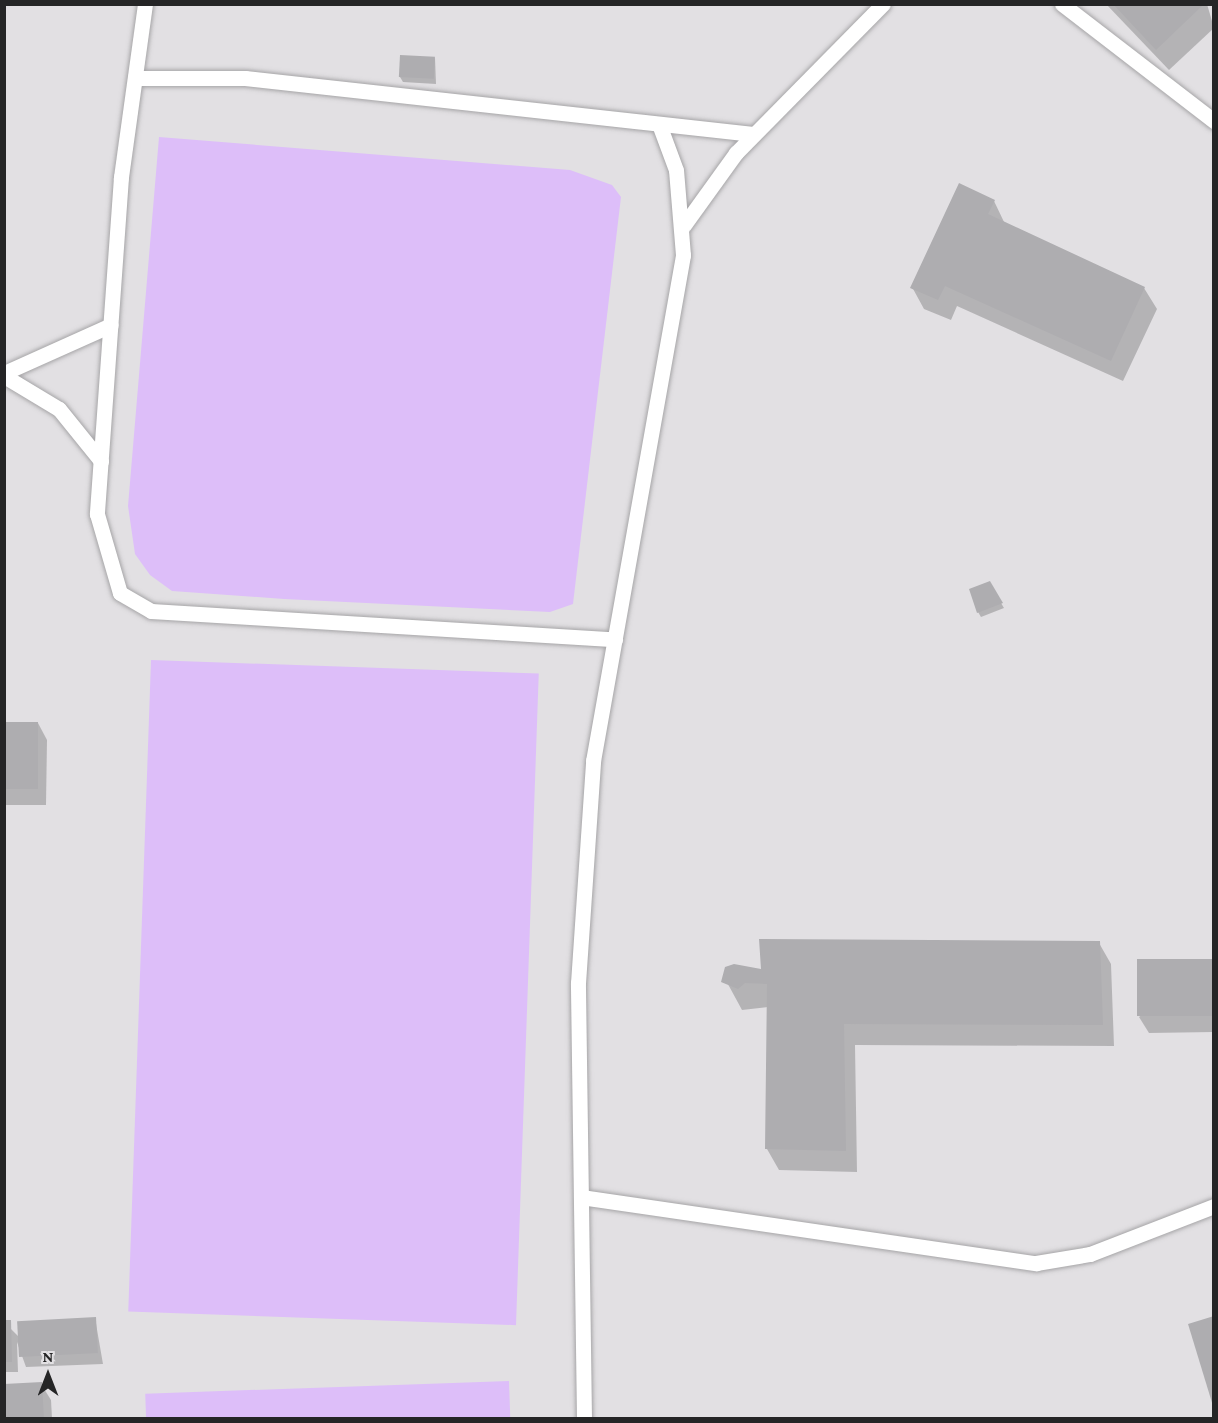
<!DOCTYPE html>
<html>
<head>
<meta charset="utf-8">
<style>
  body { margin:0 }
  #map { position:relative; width:1218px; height:1423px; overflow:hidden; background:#e2e0e3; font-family:"Crimson Pro",serif }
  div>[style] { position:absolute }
  .green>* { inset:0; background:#ddbef9; transform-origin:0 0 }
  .shadow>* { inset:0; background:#0003 }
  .building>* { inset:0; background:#aeadb0; transform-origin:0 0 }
  .roads { filter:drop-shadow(0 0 2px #a6a5a7) drop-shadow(0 0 2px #a6a5a7) }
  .lane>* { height:15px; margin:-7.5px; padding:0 7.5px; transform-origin:7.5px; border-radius:7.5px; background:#fff }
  span { translate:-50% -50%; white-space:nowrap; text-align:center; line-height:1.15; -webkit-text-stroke:5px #e2e0e3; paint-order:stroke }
  .frame { position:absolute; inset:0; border:6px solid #252526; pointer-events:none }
  .north { position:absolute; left:18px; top:1345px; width:60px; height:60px; -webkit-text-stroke:4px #e2e0e3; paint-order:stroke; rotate:0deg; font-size:16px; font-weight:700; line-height:24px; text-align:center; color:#252526 }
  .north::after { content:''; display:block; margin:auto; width:21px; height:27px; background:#252526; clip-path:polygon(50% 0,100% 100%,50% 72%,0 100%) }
</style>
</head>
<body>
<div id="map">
  <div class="green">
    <i style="clip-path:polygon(159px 137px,570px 170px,612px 185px,621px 197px,573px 604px,550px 612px,284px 599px,172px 591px,150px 575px,135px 554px,128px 506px)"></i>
    <i style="left:151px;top:660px;width:388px;height:652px;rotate:2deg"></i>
    <i style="left:509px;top:1381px;width:37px;height:364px;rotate:88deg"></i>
  </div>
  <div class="shadow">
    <i style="clip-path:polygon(1106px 4px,1207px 4px,1214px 28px,1169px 70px)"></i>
    <i style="clip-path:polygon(435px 58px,436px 84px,403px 82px,400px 77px)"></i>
    <i style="clip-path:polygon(994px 201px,1005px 224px,1144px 288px,1157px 309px,1123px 381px,957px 306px,951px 320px,924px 309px,912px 287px)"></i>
    <i style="clip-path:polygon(989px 583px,1004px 608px,981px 617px,978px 612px)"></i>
    <i style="clip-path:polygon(4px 723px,38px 723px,47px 740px,46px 805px,4px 805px)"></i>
    <i style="clip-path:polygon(1099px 943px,1111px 964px,1114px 1046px,855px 1045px,857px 1172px,779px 1170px,767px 1149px,768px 1007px,742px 1010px,723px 975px)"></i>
    <i style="clip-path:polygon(1214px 961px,1214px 1032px,1149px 1033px,1139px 1017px)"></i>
    <i style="clip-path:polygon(95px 1318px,103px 1364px,26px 1367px,17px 1342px,18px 1372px,4px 1372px,4px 1322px,19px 1337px)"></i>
    <i style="clip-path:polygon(41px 1384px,51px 1400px,52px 1418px,4px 1418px,4px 1386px)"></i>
  </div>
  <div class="building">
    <i style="clip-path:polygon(1113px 4px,1204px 4px,1156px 50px)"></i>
    <i style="left:400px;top:55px;width:35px;height:22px;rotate:3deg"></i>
    <i style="clip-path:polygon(959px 183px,995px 200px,988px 214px,1145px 287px,1111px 361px,945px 286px,938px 300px,910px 288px)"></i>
    <i style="clip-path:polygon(990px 581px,1003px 603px,977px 613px,969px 589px)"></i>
    <i style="left:4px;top:722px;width:34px;height:67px"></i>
    <i style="clip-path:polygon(759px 939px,1100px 941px,1103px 1025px,844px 1024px,846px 1151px,765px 1149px,767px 984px,745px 983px,738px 989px,721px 982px,725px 967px,734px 964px,761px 969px)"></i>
    <i style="left:1214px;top:959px;width:57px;height:77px;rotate:90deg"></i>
    <i style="clip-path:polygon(1214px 1316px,1214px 1406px,1213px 1406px,1188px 1324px)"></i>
    <i style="left:96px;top:1317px;width:36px;height:79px;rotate:87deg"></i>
    <i style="clip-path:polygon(5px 1320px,11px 1320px,12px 1362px,5px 1362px)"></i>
    <i style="left:42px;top:1382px;width:36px;height:38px;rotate:87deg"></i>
  </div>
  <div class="roads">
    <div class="lane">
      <i style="left:145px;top:4px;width:175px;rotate:97.9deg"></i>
      <i style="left:121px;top:177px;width:338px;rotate:94.1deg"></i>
      <i style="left:97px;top:514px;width:82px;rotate:73.8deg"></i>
      <i style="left:120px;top:593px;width:36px;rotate:30deg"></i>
      <i style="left:151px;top:611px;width:465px;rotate:3.5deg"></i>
      <i style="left:1062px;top:4px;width:192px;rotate:37.6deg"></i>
      <i style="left:136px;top:78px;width:109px"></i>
      <i style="left:245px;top:78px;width:511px;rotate:6.29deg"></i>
      <i style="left:684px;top:225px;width:89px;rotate:-54.2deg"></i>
      <i style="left:736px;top:153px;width:209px;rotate:-45.4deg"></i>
      <i style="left:4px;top:373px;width:117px;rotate:-24.2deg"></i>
      <i style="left:4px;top:376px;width:64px;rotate:31deg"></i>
      <i style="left:59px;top:409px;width:67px;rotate:51.1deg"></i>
      <i style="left:581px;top:1197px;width:460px;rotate:8.3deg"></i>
      <i style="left:1036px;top:1263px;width:55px;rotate:-9.5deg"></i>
      <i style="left:1090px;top:1254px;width:133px;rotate:-21.2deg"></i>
      <i style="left:584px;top:1418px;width:435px;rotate:-90.8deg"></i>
      <i style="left:578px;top:983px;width:223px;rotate:-86.1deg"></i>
      <i style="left:593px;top:761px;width:514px;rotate:-79.91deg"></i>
      <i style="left:683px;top:255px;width:85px;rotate:-94.7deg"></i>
      <i style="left:676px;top:170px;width:49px;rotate:-110.3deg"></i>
    </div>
  </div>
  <div class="frame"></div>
  <div class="north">N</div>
</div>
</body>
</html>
